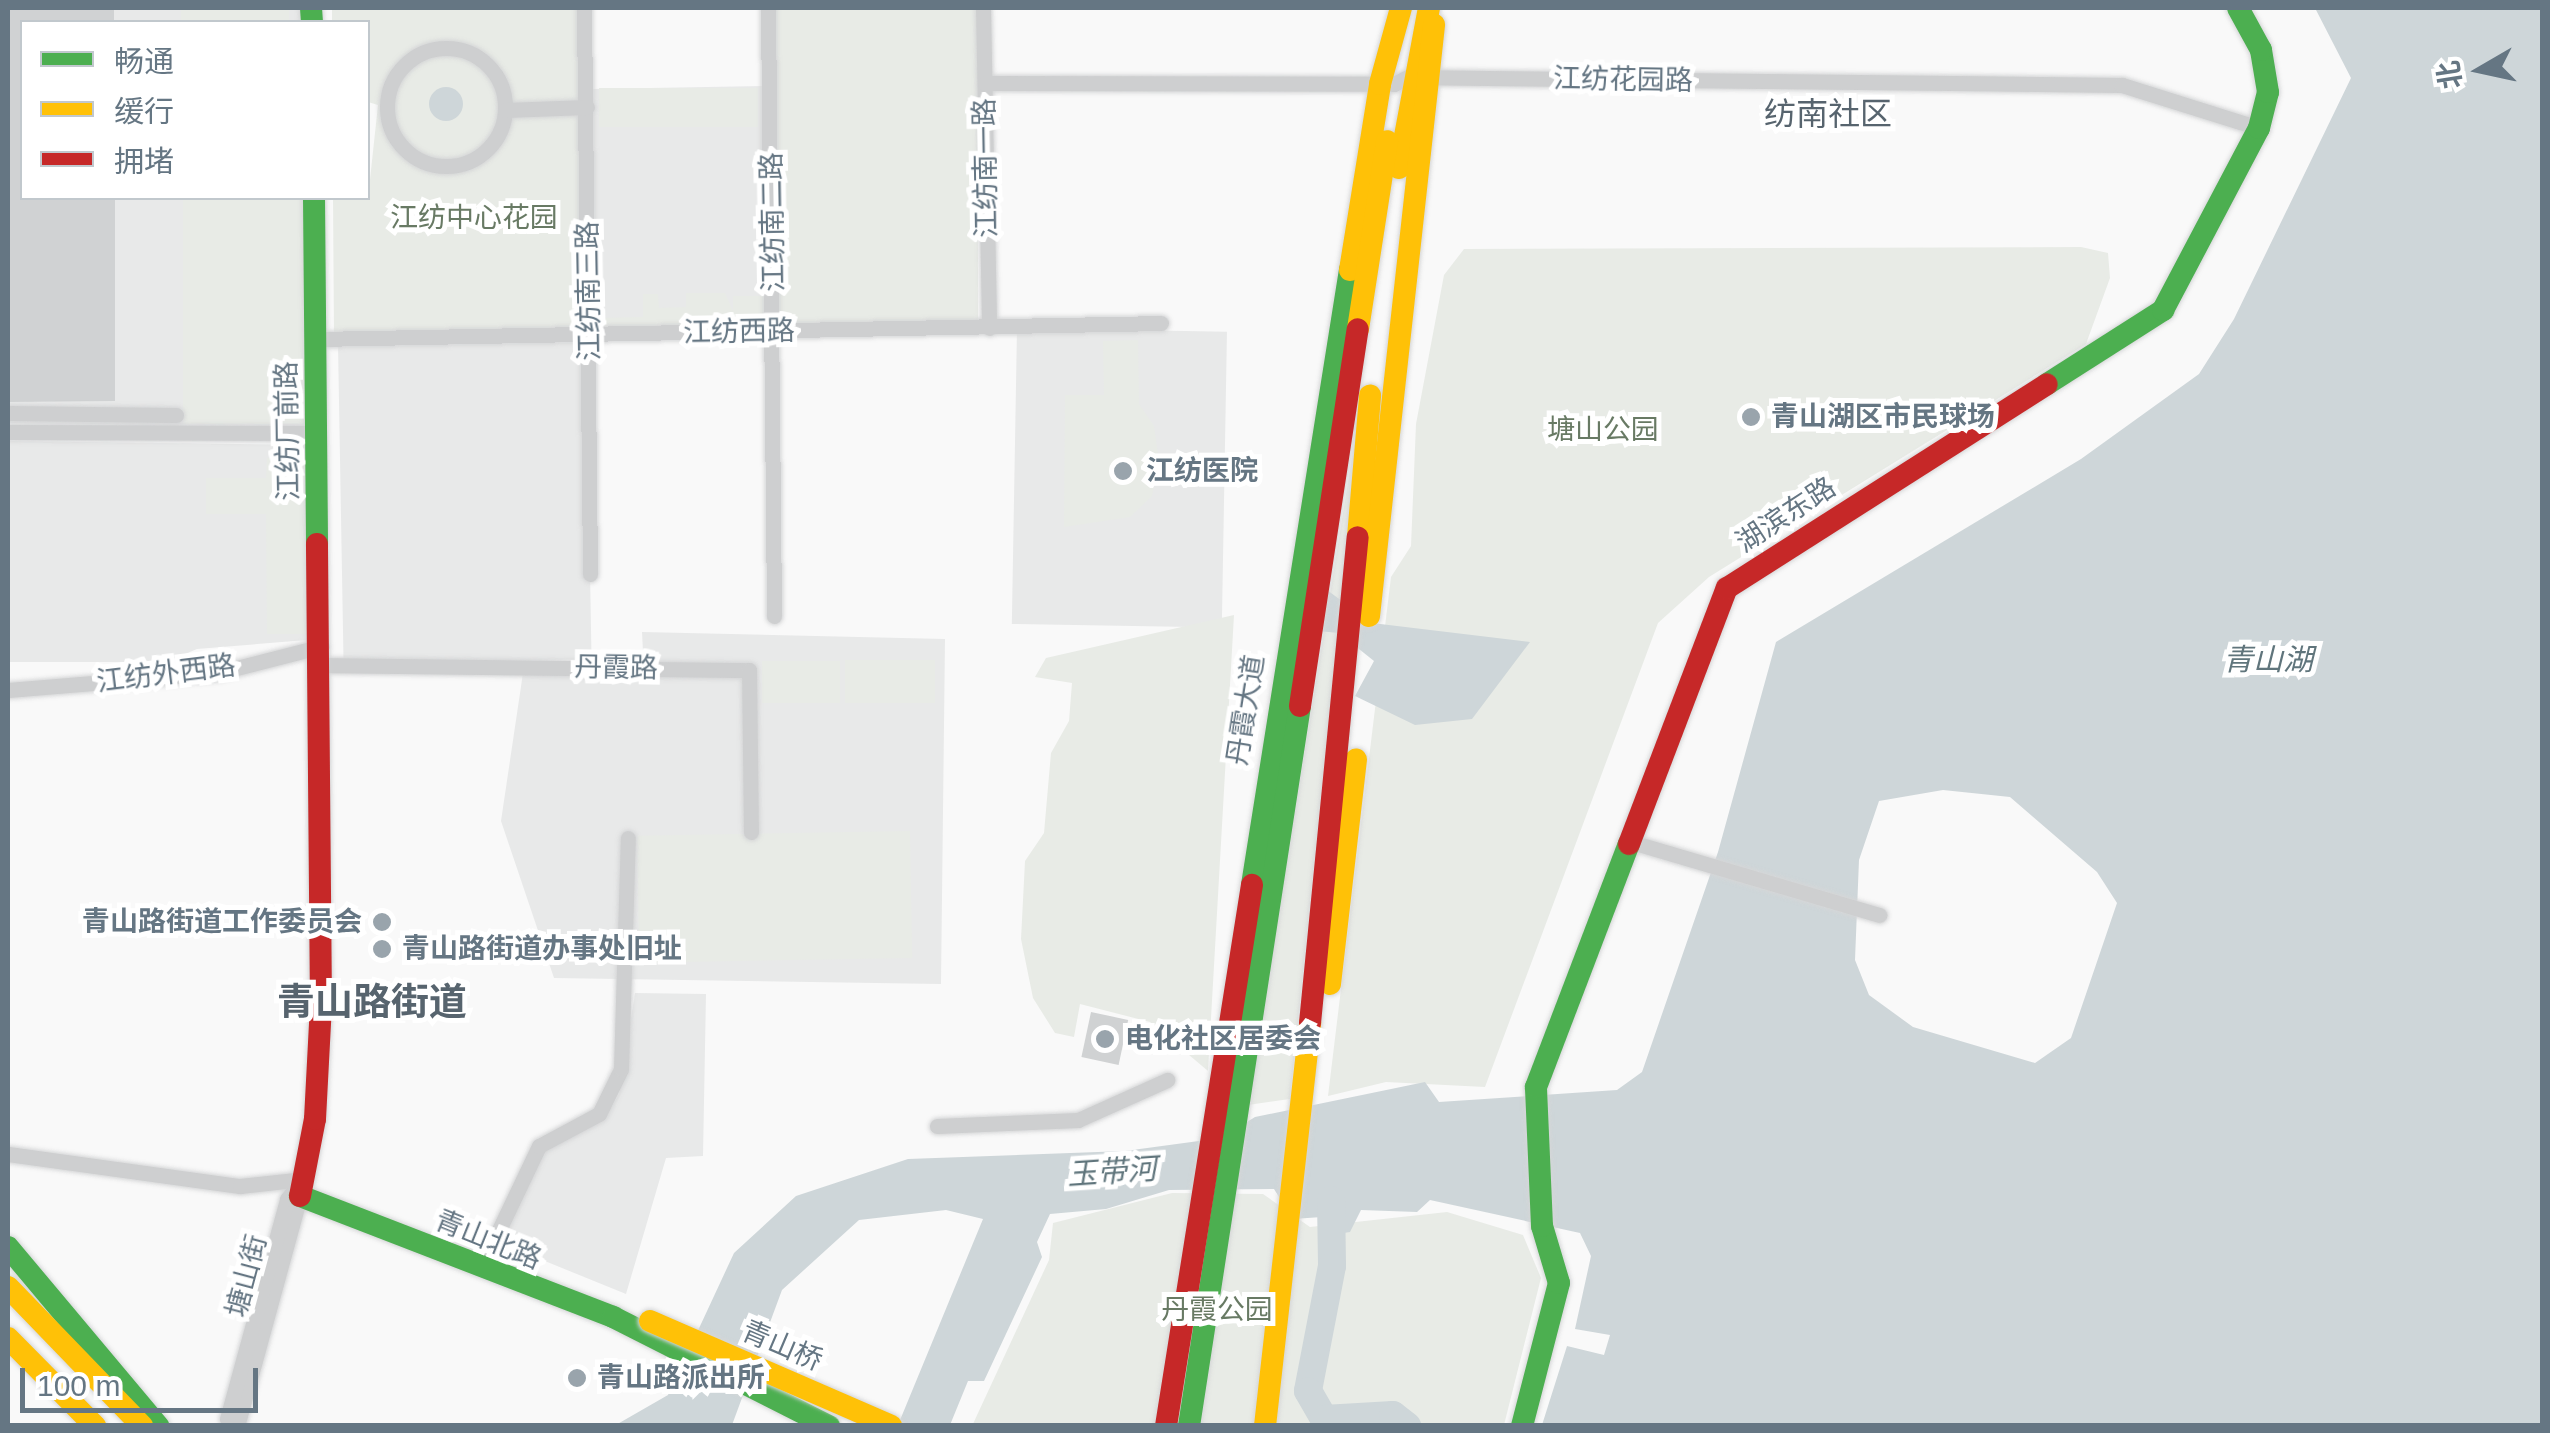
<!DOCTYPE html>
<html>
<head>
<meta charset="utf-8">
<style>
  body { margin:0 }
  #map { position:relative; width:2550px; height:1433px; overflow:hidden; background:#f9f9f9; font-family:Helvetica,"Noto Sans SC",sans-serif }
  div>[style] { position:absolute }
  .built>* { inset:0; background:#e8e9e9; transform-origin:0 0 }
  .green>* { inset:0; background:#e8ebe6; transform-origin:0 0 }
  .water>* { inset:0; background:#ced6d9 }
  .round { border-radius:50% }
  .river>* { height:28px; margin:-14px; padding:0 14px; transform-origin:14px; border-radius:14px; background:#ced6d9 }
  .building>* { inset:0; background:#d0d2d3; transform-origin:0 0 }
  .roads { filter:drop-shadow(0 0 2px #d5d6d7) drop-shadow(0 0 2px #d5d6d7) }
  .street>* { height:15px; margin:-7.5px; padding:0 7.5px; transform-origin:7.5px; border-radius:7.5px; background:#cecfd0 }
  .street>.ring { margin:-7.5px; padding:0; box-sizing:content-box; background:none; border:15px solid #cecfd0; border-radius:50% }
  .fast>* { height:22px; margin:-11px; padding:0 11px; transform-origin:11px; border-radius:11px; background:#4caf50 }
  .slow>* { height:22px; margin:-11px; padding:0 11px; transform-origin:11px; border-radius:11px; background:#ffc107 }
  .jam>* { height:22px; margin:-11px; padding:0 11px; transform-origin:11px; border-radius:11px; background:#c62828 }
  .bridges { filter:drop-shadow(0 0 2px #d5d6d7) drop-shadow(0 0 2px #d5d6d7) }
  .slow-bridge>* { height:22px; margin:-11px; padding:0 11px; transform-origin:11px; border-radius:11px; background:#ffc107 }
  .dots>* { width:28px; height:28px; translate:-50% -50%; box-sizing:border-box; border:5px solid #fff; border-radius:50% }
  span { translate:-50% -50%; white-space:nowrap; text-align:center; line-height:1.15; -webkit-text-stroke:10px #fff; paint-order:stroke }
  .street-label { font-size:28px; color:#657683 }
  .park-label { font-size:28px; color:#687a64 }
  .poi-label { font-size:28px; color:#657683; font-weight:700 }
  .left { translate:0 -50%; text-align:left }
  .right { translate:-100% -50%; text-align:right }
  .water-label { font-size:30px; color:#60757c; font-style:italic }
  .quarter-label { font-size:32px; color:#57646e }
  .district-label { font-size:38px; color:#57646e; font-weight:700 }
  .frame { position:absolute; inset:0; border:10px solid #657683; pointer-events:none }
  .legend { position:absolute; left:20px; top:20px; width:350px; height:180px; box-sizing:border-box; background:#fff; border:2px solid #c1c8cd; margin:0; padding:12px 18px; list-style:none; font-size:30px; color:#657683 }
  .legend li { display:flex; align-items:center; gap:20px; height:50px }
  .legend b { width:50px; border:2px solid #c1c8cd }
  .north { position:absolute; left:2430px; top:20px; width:100px; height:100px; -webkit-text-stroke:8px #fff; paint-order:stroke; rotate:261deg; font-size:28px; font-weight:700; line-height:40px; text-align:center; color:#657683 }
  .north::after { content:''; display:block; margin:auto; width:35px; height:45px; background:#657683; clip-path:polygon(50% 0,100% 100%,50% 72%,0 100%) }
  .scale { position:absolute; left:20px; top:1368px; width:238px; height:45px; box-sizing:border-box; border:5px solid #657683; border-top:0; padding-left:12px; font-size:30px; line-height:35px; white-space:nowrap; color:#657683; -webkit-text-stroke:8px #fff; paint-order:stroke }
</style>
</head>
<body>
<div id="map">
  <div class="built">
    <i style="clip-path:polygon(8px 8px,302px 8px,302px 22px,22px 22px,22px 198px,306px 198px,307px 426px,8px 423px)"></i>
    <i style="left:768px;top:86px;width:243px;height:176px;rotate:89deg"></i>
    <i style="left:1017px;top:328px;width:210px;height:296px;rotate:1deg"></i>
    <i style="left:586px;top:342px;width:317px;height:248px;rotate:89deg"></i>
    <i style="clip-path:polygon(8px 441px,309px 445px,307px 640px,197px 649px,166px 662px,8px 662px)"></i>
    <i style="clip-path:polygon(642px 632px,945px 639px,941px 984px,554px 978px,501px 821px,523px 673px,644px 672px)"></i>
    <i style="clip-path:polygon(635px 993px,706px 994px,703px 1156px,666px 1158px,626px 1294px,498px 1242px,545px 1149px,604px 1120px,619px 1094px)"></i>
  </div>
  <div class="green">
    <i style="left:289px;top:8px;width:14px;height:108px;rotate:90deg"></i>
    <i style="clip-path:polygon(332px 8px,581px 8px,586px 330px,334px 336px,333px 198px,368px 198px,378px 105px,368px 102px,368px 22px,332px 22px)"></i>
    <i style="left:770px;top:8px;width:208px;height:324px"></i>
    <i style="left:599px;top:88px;width:159px;height:39px"></i>
    <i style="left:183px;top:198px;width:122px;height:226px"></i>
    <i style="clip-path:polygon(2081px 247px,2108px 253px,2110px 278px,2086px 344px,1709px 577px,1658px 623px,1485px 1087px,1386px 1082px,1328px 1096px,1391px 577px,1411px 546px,1416px 424px,1444px 275px,1464px 249px)"></i>
    <i style="clip-path:polygon(770px 286px,771px 325px,600px 329px,600px 318px,643px 317px,643px 294px,658px 294px,659px 308px,686px 307px,686px 293px,725px 293px,733px 311px,733px 296px,761px 296px)"></i>
    <i style="clip-path:polygon(1138px 340px,1139px 404px,1154px 426px,1159px 461px,1152px 496px,1130px 517px,1064px 527px,1065px 395px,1104px 395px,1103px 341px)"></i>
    <i style="clip-path:polygon(1362px 395px,1290px 1099px,1248px 1105px)"></i>
    <i style="clip-path:polygon(267px 458px,314px 458px,316px 634px,267px 634px,266px 514px,206px 514px,206px 478px,266px 478px)"></i>
    <i style="clip-path:polygon(1234px 615px,1208px 1071px,1150px 1022px,1080px 1004px,1074px 1037px,1055px 1033px,1033px 998px,1021px 939px,1025px 861px,1044px 833px,1051px 753px,1069px 721px,1072px 683px,1035px 677px,1046px 658px)"></i>
    <i style="left:845px;top:660px;width:90px;height:43px"></i>
    <i style="left:762px;top:661px;width:78px;height:42px"></i>
    <i style="left:910px;top:831px;width:127px;height:273px;rotate:89deg"></i>
    <i style="clip-path:polygon(1172px 1193px,1263px 1194px,1310px 1227px,1447px 1212px,1523px 1235px,1541px 1278px,1504px 1425px,972px 1426px,1049px 1260px,1053px 1223px)"></i>
  </div>
  <div class="water">
    <i style="clip-path:polygon(evenodd,2315px 8px,2542px 8px,2542px 1425px,1542px 1425px,1567px 1346px,1604px 1355px,1610px 1335px,1575px 1329px,1591px 1256px,1580px 1233px,1430px 1200px,1417px 1212px,1361px 1210px,1350px 1232px,1331px 1235px,1322px 1217px,1293px 1219px,1274px 1189px,1169px 1190px,1106px 1209px,1050px 1214px,1037px 1242px,1042px 1257px,984px 1381px,968px 1381px,950px 1425px,898px 1425px,983px 1219px,946px 1210px,859px 1220px,782px 1290px,732px 1425px,614px 1426px,668px 1395px,734px 1253px,796px 1196px,908px 1159px,1125px 1151px,1221px 1138px,1255px 1117px,1425px 1082px,1439px 1102px,1617px 1090px,1642px 1072px,1718px 852px,1776px 642px,2081px 459px,2199px 374px,2234px 319px,2351px 78px,2315px 8px,1943px 790px,2010px 797px,2097px 872px,2117px 903px,2071px 1038px,2035px 1063px,1913px 1027px,1869px 995px,1855px 960px,1859px 860px,1879px 801px,1943px 790px)"></i>
    <i class="round" style="left:429px;top:87px;width:34px;height:34px"></i>
    <i style="clip-path:polygon(1316px 582px,1372px 623px,1530px 642px,1472px 719px,1415px 725px,1355px 696px,1374px 661px,1339px 633px,1318px 631px)"></i>
  </div>
  <div class="river">
    <i style="left:1331px;top:1200px;width:66px;rotate:89.1deg"></i>
    <i style="left:1332px;top:1266px;width:127px;rotate:100.9deg"></i>
    <i style="left:1308px;top:1391px;width:32px;rotate:60deg"></i>
    <i style="left:1324px;top:1419px;width:69px;rotate:-3.3deg"></i>
    <i style="left:1393px;top:1415px;width:18px;rotate:38deg"></i>
  </div>
  <div class="building">
    <i style="clip-path:polygon(8px 8px,114px 8px,114px 22px,22px 22px,22px 198px,115px 198px,115px 401px,8px 402px)"></i>
    <i style="left:1091px;top:1012px;width:38px;height:46px;rotate:12deg"></i>
  </div>
  <div class="roads">
    <div class="street">
      <i style="left:584px;top:8px;width:566px;rotate:89.39deg"></i>
      <i style="left:768px;top:8px;width:608px;rotate:89.43deg"></i>
      <i style="left:983px;top:8px;width:320px;rotate:88.9deg"></i>
      <i class="ring" style="left:387px;top:48px;width:103px;height:103px"></i>
      <i style="left:985px;top:83px;width:409px;rotate:0.1deg"></i>
      <i style="left:1394px;top:84px;width:16px;rotate:-27deg"></i>
      <i style="left:1408px;top:77px;width:714px;rotate:0.64deg"></i>
      <i style="left:2122px;top:85px;width:144px;rotate:17.4deg"></i>
      <i style="left:505px;top:110px;width:82px;rotate:-2.1deg"></i>
      <i style="left:316px;top:339px;width:845px;rotate:-1.08deg"></i>
      <i style="left:8px;top:413px;width:168px;rotate:0.7deg"></i>
      <i style="left:8px;top:432px;width:309px;rotate:0.2deg"></i>
      <i style="left:322px;top:665px;width:427px;rotate:0.7deg"></i>
      <i style="left:749px;top:670px;width:162px;rotate:89.3deg"></i>
      <i style="left:8px;top:690px;width:210px;rotate:-4.7deg"></i>
      <i style="left:217px;top:673px;width:108px;rotate:-14.4deg"></i>
      <i style="left:1628px;top:841px;width:262px;rotate:16.4deg"></i>
      <i style="left:937px;top:1126px;width:141px;rotate:-2.4deg"></i>
      <i style="left:1078px;top:1120px;width:98px;rotate:-24.2deg"></i>
      <i style="left:8px;top:1154px;width:234px;rotate:7.9deg"></i>
      <i style="left:240px;top:1186px;width:63px;rotate:-6.3deg"></i>
      <i style="left:300px;top:1196px;width:234px;rotate:105.3deg"></i>
      <i style="left:238px;top:1422px;width:11px;rotate:-165deg"></i>
      <i style="left:227px;top:1419px;width:228px;rotate:-74.7deg"></i>
      <i style="left:287px;top:1199px;width:22px;rotate:-51deg"></i>
      <i style="left:487px;top:1255px;width:121px;rotate:-64.5deg"></i>
      <i style="left:539px;top:1146px;width:68px;rotate:-28.1deg"></i>
      <i style="left:599px;top:1114px;width:50px;rotate:-63.9deg"></i>
      <i style="left:621px;top:1069px;width:231px;rotate:-88.3deg"></i>
    </div>
    <div class="fast">
      <i style="left:311px;top:8px;width:14px;rotate:86deg"></i>
      <i style="left:314px;top:198px;width:346px;rotate:89.5deg"></i>
      <i style="left:2047px;top:384px;width:138px;rotate:-32.5deg"></i>
      <i style="left:2163px;top:310px;width:206px;rotate:-62.2deg"></i>
      <i style="left:2259px;top:128px;width:37px;rotate:-76deg"></i>
      <i style="left:2268px;top:92px;width:43px;rotate:-99.5deg"></i>
      <i style="left:2261px;top:50px;width:48px;rotate:-118.7deg"></i>
      <i style="left:1252px;top:885px;width:623px;rotate:-80.95deg"></i>
      <i style="left:300px;top:1196px;width:336px;rotate:21.1deg"></i>
      <i style="left:613px;top:1317px;width:242px;rotate:26.8deg"></i>
      <i style="left:8px;top:1247px;width:234px;rotate:50deg"></i>
      <i style="left:1189px;top:1426px;width:729px;rotate:-81.24deg"></i>
      <i style="left:1522px;top:1426px;width:148px;rotate:-75.5deg"></i>
      <i style="left:1559px;top:1283px;width:59px;rotate:-106.6deg"></i>
      <i style="left:1542px;top:1226px;width:139px;rotate:-92.5deg"></i>
      <i style="left:1536px;top:1087px;width:260px;rotate:-69.1deg"></i>
    </div>
    <div class="slow">
      <i style="left:1399px;top:168px;width:163px;rotate:-79.4deg"></i>
      <i style="left:1350px;top:270px;width:188px;rotate:-80.8deg"></i>
      <i style="left:1380px;top:84px;width:79px;rotate:-74.6deg"></i>
      <i style="left:1358px;top:329px;width:190px;rotate:-81.2deg"></i>
      <i style="left:1358px;top:537px;width:142px;rotate:-85.1deg"></i>
      <i style="left:1369px;top:616px;width:595px;rotate:-83.72deg"></i>
      <i style="left:1330px;top:984px;width:226px;rotate:-83.4deg"></i>
      <i style="left:8px;top:1287px;width:193px;rotate:46deg"></i>
      <i style="left:8px;top:1338px;width:124px;rotate:45.3deg"></i>
      <i style="left:1265px;top:1426px;width:406px;rotate:-83.6deg"></i>
    </div>
    <div class="jam">
      <i style="left:1300px;top:706px;width:381px;rotate:-81.3deg"></i>
      <i style="left:1629px;top:844px;width:274px;rotate:-69.1deg"></i>
      <i style="left:1727px;top:588px;width:379px;rotate:-32.5deg"></i>
      <i style="left:1310px;top:1023px;width:488px;rotate:-84.4deg"></i>
      <i style="left:300px;top:1196px;width:78px;rotate:-79deg"></i>
      <i style="left:315px;top:1119px;width:113px;rotate:-87deg"></i>
      <i style="left:321px;top:1006px;width:462px;rotate:-90.5deg"></i>
      <i style="left:1166px;top:1426px;width:548px;rotate:-80.97deg"></i>
    </div>
  </div>
  <div class="bridges">
    <div class="slow-bridge">
      <i style="left:650px;top:1321px;width:263px;rotate:23.5deg"></i>
    </div>
  </div>
  <div class="dots">
    <i style="left:1751px;top:417px;background:#99a4ac"></i>
    <i style="left:1123px;top:471px;background:#99a4ac"></i>
    <i style="left:382px;top:922px;background:#99a4ac"></i>
    <i style="left:382px;top:949px;background:#99a4ac"></i>
    <i style="left:1105px;top:1039px;background:#99a4ac"></i>
    <i style="left:577px;top:1378px;background:#99a4ac"></i>
  </div>
  <div class="street-label">
    <span style="left:1623px;top:80px;rotate:1deg">江纺花园路</span>
    <span style="left:986px;top:168px;rotate:-91deg">江纺南一路</span>
    <span style="left:773px;top:222px;rotate:-91deg">江纺南二路</span>
    <span style="left:589px;top:291px;rotate:-91deg">江纺南三路</span>
    <span style="left:739px;top:332px;rotate:-1deg">江纺西路</span>
    <span style="left:288px;top:431px;rotate:-91deg">江纺厂前路</span>
    <span style="left:1786px;top:515px;rotate:-33deg">湖滨东路</span>
    <span style="left:616px;top:668px;rotate:1deg">丹霞路</span>
    <span style="left:166px;top:674px;rotate:-7deg">江纺外西路</span>
    <span style="left:1246px;top:710px;rotate:-81deg">丹霞大道</span>
    <span style="left:488px;top:1240px;rotate:22deg">青山北路</span>
    <span style="left:247px;top:1276px;rotate:-75deg">塘山街</span>
    <span style="left:782px;top:1346px;rotate:23deg">青山桥</span>
  </div>
  <div class="park-label">
    <span style="left:474px;top:218px">江纺中心花园</span>
    <span style="left:1603px;top:430px">塘山公园</span>
    <span style="left:1217px;top:1310px">丹霞公园</span>
  </div>
  <div class="poi-label">
    <span class="left" style="left:1771px;top:417px">青山湖区市民球场</span>
    <span class="left" style="left:1146px;top:471px">江纺医院</span>
    <span class="right" style="left:362px;top:922px">青山路街道工作委员会</span>
    <span class="left" style="left:402px;top:949px">青山路街道办事处旧址</span>
    <span class="left" style="left:1125px;top:1039px">电化社区居委会</span>
    <span class="left" style="left:597px;top:1378px">青山路派出所</span>
  </div>
  <div class="water-label">
    <span style="left:2268px;top:660px">青山湖</span>
    <span style="left:1112px;top:1172px;rotate:-4deg">玉带河</span>
  </div>
  <div class="quarter-label">
    <span style="left:1828px;top:114px">纺南社区</span>
  </div>
  <div class="district-label">
    <span style="left:372px;top:1003px">青山路街道</span>
  </div>
  <div class="frame"></div>
  <ul class="legend">
  <li><b style="height:12px;background:#4caf50"></b>畅通</li>
  <li><b style="height:12px;background:#ffc107"></b>缓行</li>
  <li><b style="height:12px;background:#c62828"></b>拥堵</li>
  </ul>
  <div class="north">北</div>
  <div class="scale">100 m</div>
</div>
</body>
</html>
